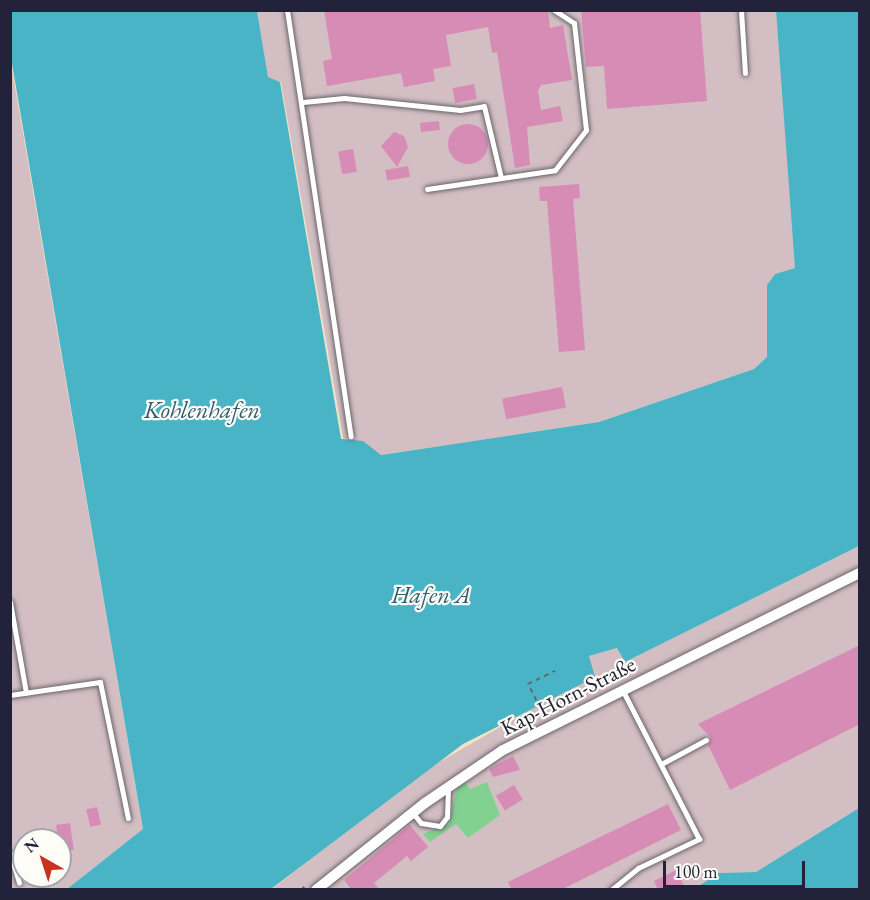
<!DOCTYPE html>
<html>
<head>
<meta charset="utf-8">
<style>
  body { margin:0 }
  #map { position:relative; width:870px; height:900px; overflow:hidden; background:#f2e2c4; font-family:"EB Garamond",serif }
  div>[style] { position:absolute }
  .industrial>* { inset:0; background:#d2bec3 }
  .green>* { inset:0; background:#82d191 }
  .water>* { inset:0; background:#48b4c5 }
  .building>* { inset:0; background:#d78cb5; transform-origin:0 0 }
  .round { border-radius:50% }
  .path>* { height:1.5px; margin-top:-0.75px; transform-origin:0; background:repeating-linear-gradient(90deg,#6b656b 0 4.5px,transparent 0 9px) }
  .roads { filter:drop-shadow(0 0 2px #6b656b) drop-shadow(0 0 2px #6b656b) }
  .service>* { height:5px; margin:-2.5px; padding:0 2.5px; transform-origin:2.5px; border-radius:2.5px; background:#fff }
  .minor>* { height:10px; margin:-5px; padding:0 5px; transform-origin:5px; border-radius:5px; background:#fff }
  span { translate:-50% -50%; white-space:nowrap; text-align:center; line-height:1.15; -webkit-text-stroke:4.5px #fdfcf7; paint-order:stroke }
  .street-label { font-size:22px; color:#22223b }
  .water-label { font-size:24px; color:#315c72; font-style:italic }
  .frame { position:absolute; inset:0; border:12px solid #22223b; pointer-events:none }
  .north { position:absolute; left:12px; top:828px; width:60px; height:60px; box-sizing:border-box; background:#fdfcf7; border:2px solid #a5a5ac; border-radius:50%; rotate:321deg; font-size:16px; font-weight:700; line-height:24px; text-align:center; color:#22223b }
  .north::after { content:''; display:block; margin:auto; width:21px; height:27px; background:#c8321e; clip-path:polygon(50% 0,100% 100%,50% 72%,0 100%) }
  .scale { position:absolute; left:663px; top:861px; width:142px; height:27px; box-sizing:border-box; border:3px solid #22223b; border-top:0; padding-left:8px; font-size:18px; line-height:21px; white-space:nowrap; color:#22223b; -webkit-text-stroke:4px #fdfcf7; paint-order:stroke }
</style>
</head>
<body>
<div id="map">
  <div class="industrial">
    <i style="clip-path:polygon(257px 11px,776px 11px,796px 268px,775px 274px,767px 285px,767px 357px,754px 369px,599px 422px,380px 455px,362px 441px,344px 443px,281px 82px,268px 78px)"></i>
    <i style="clip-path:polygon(evenodd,10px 58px,143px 829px,67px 889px,11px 889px,10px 58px,24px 840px,60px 840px,60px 876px,24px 876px,24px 840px)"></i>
    <i style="clip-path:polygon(859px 546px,859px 808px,756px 872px,719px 873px,695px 890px,271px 890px,420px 773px,581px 681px,589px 656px,617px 648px,625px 662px)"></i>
  </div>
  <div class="green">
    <i style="clip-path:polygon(464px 781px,470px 789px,487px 782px,500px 815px,468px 838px,456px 824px,430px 842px,423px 834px,449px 824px,457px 786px)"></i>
  </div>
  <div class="water">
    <i style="clip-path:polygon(10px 11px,257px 11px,268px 77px,280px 82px,341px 439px,363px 441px,381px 455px,599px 422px,754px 369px,767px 357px,767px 285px,775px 274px,795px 268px,776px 11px,859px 11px,859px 546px,625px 662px,617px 648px,589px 656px,595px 677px,463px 744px,271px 889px,67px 889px,143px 829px,11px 58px)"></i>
    <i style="clip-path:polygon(859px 808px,859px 889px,695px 889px,718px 873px,756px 872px)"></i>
  </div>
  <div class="building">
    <i style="clip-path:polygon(324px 10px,548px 10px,550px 28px,563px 25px,572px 80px,541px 85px,538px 91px,541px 110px,560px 106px,563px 121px,527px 127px,530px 165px,515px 168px,497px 52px,492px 53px,488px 27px,446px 35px,451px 66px,433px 69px,435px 81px,404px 87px,401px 73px,327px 86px,323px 61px,332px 59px)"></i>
    <i style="clip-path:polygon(581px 10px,700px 10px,707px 101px,607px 109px,604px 66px,586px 67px)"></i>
    <i style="left:474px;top:84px;width:15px;height:22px;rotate:79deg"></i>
    <i style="left:439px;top:121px;width:9px;height:19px;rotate:84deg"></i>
    <i class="round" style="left:448px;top:124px;width:40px;height:40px"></i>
    <i style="clip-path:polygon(394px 132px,404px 136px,408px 147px,397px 167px,381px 146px)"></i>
    <i style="left:353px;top:149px;width:23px;height:15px;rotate:80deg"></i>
    <i style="left:408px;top:166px;width:11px;height:23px;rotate:80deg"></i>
    <i style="clip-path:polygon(579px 184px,580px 198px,573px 199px,585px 350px,559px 352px,547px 201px,540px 201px,539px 187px)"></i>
    <i style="left:562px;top:387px;width:21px;height:61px;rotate:79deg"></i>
    <i style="clip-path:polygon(860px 645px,860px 724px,730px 790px,708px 745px,711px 738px,698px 724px)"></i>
    <i style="clip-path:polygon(513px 756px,520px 770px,493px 777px,489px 769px)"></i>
    <i style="left:514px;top:785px;width:17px;height:21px;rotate:59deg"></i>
    <i style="clip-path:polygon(668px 804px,681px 830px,561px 890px,512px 890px,508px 882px)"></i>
    <i style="left:97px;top:807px;width:18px;height:11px;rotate:77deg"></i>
    <i style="left:70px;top:823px;width:27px;height:14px;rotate:82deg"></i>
    <i style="clip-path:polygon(410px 825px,428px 847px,411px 861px,407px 856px,374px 883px,380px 890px,352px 890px,344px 880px)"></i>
    <i style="clip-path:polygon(676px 870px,686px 890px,658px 890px,654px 881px)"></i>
  </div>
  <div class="path">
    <i style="left:544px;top:717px;width:37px;rotate:-116deg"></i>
    <i style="left:528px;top:684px;width:30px;rotate:-26deg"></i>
    <i style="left:301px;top:890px;width:8px;rotate:-45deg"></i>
  </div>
  <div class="roads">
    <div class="service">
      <i style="left:287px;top:10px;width:431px;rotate:81.5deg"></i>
      <i style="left:741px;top:10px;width:63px;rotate:86.4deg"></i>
      <i style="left:303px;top:102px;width:41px;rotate:-5.6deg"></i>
      <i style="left:344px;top:98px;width:117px;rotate:5.9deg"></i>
      <i style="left:460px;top:110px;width:24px;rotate:-9deg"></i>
      <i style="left:484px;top:106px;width:74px;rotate:76.7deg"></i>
      <i style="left:427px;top:189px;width:129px;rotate:-8.4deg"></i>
      <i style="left:555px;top:170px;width:51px;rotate:-52.2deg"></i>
      <i style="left:586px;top:130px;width:108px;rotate:-96.4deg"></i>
      <i style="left:574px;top:23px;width:24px;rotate:-147deg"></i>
      <i style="left:10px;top:602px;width:92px;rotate:80deg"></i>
      <i style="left:10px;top:695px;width:91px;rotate:-8.2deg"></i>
      <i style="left:100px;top:682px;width:139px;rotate:78.4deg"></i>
      <i style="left:661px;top:764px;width:51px;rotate:-28.1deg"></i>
      <i style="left:412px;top:812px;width:14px;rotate:51deg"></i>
      <i style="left:421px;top:823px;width:19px;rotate:9deg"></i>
      <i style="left:440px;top:826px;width:11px;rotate:-52deg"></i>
      <i style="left:447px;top:817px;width:29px;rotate:-88deg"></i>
      <i style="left:10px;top:853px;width:31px;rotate:73deg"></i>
      <i style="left:611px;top:890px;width:35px;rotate:-39deg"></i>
      <i style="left:638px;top:868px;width:68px;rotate:-25.4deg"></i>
      <i style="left:699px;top:839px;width:166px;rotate:-117.2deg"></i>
    </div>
    <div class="minor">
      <i style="left:316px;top:890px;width:139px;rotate:-38.6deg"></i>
      <i style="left:425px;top:803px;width:94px;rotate:-34.2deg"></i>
      <i style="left:503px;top:750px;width:398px;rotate:-26.4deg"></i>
    </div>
  </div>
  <div class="street-label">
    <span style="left:568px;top:696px;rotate:-27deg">Kap-Horn-Straße</span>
  </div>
  <div class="water-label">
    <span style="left:202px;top:410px">Kohlenhafen</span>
    <span style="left:431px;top:595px">Hafen A</span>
  </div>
  <div class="frame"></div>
  <div class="north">N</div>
  <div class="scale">100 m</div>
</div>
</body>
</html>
